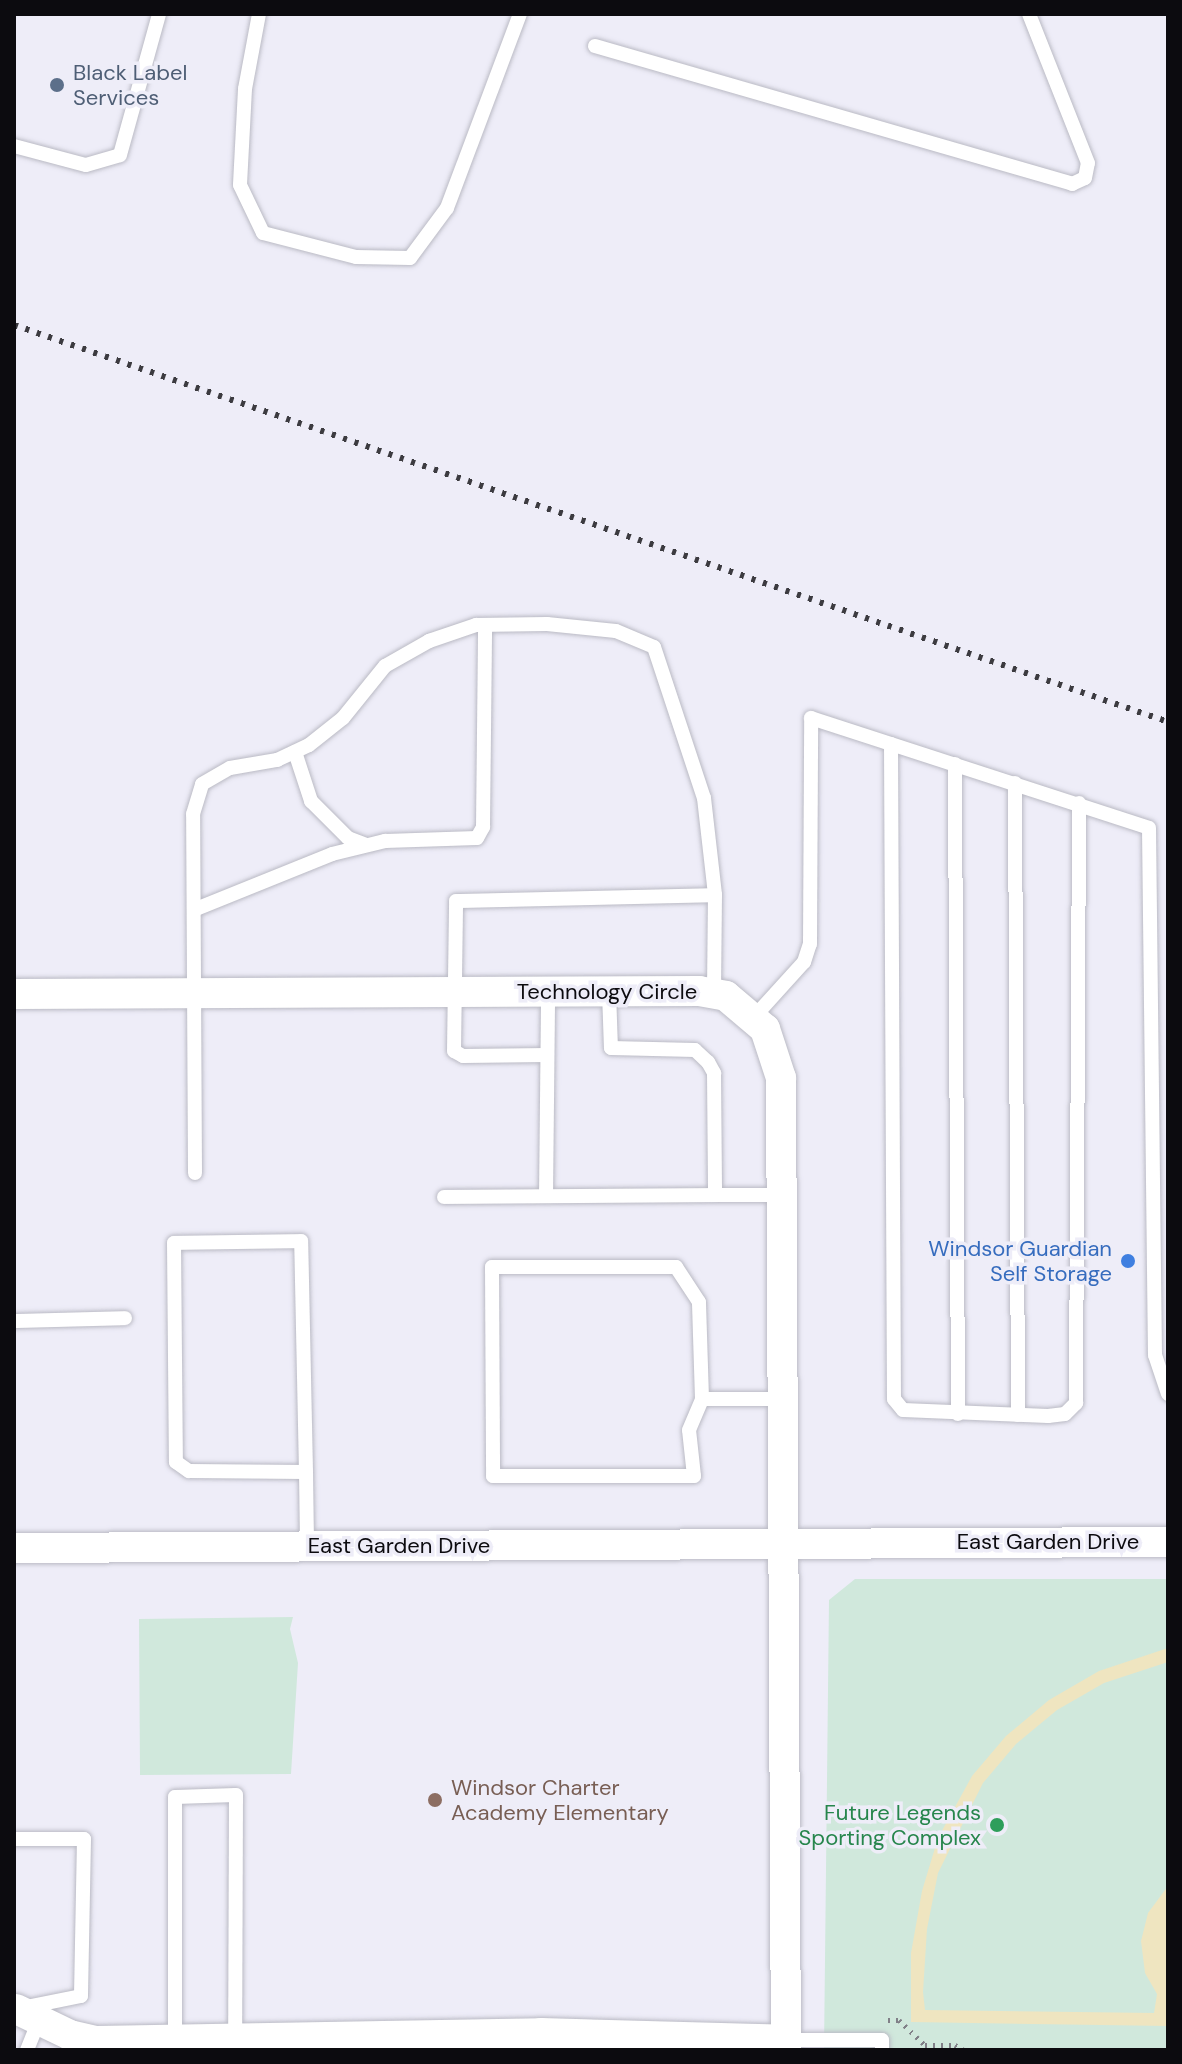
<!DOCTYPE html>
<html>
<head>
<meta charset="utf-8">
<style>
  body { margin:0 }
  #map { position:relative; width:1182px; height:2064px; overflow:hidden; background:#eeedf8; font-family:"DM Sans",sans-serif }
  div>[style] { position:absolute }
  .green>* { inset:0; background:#d0e8dc }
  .sand>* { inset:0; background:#efe5c0 }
  .path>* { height:5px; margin-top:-2.5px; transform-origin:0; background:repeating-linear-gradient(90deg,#818088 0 2px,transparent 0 8px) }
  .roads { filter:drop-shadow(0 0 2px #babac4) drop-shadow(0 0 2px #babac4) }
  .service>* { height:14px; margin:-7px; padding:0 7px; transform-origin:7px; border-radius:7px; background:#fff }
  .minor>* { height:30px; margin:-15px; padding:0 15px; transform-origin:15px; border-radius:15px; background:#fff }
  .rail>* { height:6px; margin-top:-3px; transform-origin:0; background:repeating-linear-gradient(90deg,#3c3b40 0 4px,transparent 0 12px) }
  .dots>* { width:22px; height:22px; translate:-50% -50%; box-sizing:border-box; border:4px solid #eeedf8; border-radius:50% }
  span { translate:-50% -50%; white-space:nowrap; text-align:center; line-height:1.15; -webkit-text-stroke:7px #eeedf8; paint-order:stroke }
  .service-label { font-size:22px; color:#4e5e75 }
  .left { translate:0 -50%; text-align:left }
  .street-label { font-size:22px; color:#0c0b0f }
  .shop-label { font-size:22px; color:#366cbe }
  .right { translate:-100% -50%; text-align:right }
  .education-label { font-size:22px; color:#785e54 }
  .leisure-label { font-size:22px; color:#27864d }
  .frame { position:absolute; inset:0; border:16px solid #0c0b0f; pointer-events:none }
</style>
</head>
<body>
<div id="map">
  <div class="green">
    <i style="clip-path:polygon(855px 1579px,1168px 1579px,1168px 2050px,824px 2050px,829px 1600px)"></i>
    <i style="clip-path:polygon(293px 1617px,290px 1629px,298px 1663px,291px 1774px,140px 1775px,139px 1619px)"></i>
  </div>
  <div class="sand">
    <i style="clip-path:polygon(1168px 1648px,1168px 1662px,1104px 1683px,1057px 1710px,1016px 1744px,983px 1783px,938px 1873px,927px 1929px,923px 1992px,925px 2010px,1154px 2013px,1157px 1994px,1145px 1973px,1141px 1941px,1148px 1913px,1168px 1886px,1168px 2026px,911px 2022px,911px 1953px,922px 1891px,938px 1838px,972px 1776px,1006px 1736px,1049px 1700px,1099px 1671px)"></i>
  </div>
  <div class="path">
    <i style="left:888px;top:2020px;width:11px"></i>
    <i style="left:899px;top:2020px;width:36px;rotate:44deg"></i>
    <i style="left:925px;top:2045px;width:30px"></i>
    <i style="left:955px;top:2045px;width:10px;rotate:29deg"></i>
  </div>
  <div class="roads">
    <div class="service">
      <i style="left:259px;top:14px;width:76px;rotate:100.6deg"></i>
      <i style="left:245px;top:89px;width:96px;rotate:93deg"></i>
      <i style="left:240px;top:185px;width:53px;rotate:64.4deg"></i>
      <i style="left:263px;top:233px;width:96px;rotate:14.5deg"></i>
      <i style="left:356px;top:257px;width:54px;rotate:1.1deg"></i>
      <i style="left:410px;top:258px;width:62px;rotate:-53.5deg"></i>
      <i style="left:447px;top:208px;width:207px;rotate:-69.4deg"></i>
      <i style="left:595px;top:46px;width:497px;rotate:16.1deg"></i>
      <i style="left:1072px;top:184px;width:14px;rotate:-25deg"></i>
      <i style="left:1085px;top:178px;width:15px;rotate:-79deg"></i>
      <i style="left:1088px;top:163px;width:160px;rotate:-111.6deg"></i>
      <i style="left:14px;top:146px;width:74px;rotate:14.8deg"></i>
      <i style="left:86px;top:165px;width:35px;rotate:-16deg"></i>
      <i style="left:120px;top:155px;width:146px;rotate:-74.5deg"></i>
      <i style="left:891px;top:744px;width:655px;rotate:89.74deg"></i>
      <i style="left:894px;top:1399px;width:14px;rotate:51deg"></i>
      <i style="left:903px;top:1410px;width:145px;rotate:2.4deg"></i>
      <i style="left:1048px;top:1416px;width:17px;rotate:-7deg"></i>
      <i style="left:1065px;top:1414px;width:16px;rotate:-45deg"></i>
      <i style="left:1076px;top:1403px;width:600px;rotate:-89.71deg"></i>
      <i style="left:295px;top:752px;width:52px;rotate:71.9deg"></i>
      <i style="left:311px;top:801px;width:52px;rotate:45deg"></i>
      <i style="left:348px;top:838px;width:19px;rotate:21deg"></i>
      <i style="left:955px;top:764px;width:650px;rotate:89.74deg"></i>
      <i style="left:1015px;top:783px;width:632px;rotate:89.73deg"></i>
      <i style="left:196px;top:909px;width:147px;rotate:-22deg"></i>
      <i style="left:332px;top:854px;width:55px;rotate:-13.8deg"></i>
      <i style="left:385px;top:841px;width:92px;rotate:-1.9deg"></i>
      <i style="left:477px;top:838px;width:13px;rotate:-61deg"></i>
      <i style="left:483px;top:827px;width:202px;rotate:-89.4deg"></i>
      <i style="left:609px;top:992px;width:56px;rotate:88deg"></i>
      <i style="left:611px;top:1048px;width:84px;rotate:1.4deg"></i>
      <i style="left:695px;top:1050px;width:18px;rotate:43deg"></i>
      <i style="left:708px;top:1062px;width:13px;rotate:61deg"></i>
      <i style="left:714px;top:1073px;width:122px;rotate:89.5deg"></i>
      <i style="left:715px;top:1195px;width:67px"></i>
      <i style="left:755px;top:1016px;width:73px;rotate:-47.8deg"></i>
      <i style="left:804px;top:962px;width:19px;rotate:-72deg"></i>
      <i style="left:810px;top:944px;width:226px;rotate:-89.7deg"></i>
      <i style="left:811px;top:718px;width:355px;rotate:18deg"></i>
      <i style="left:1149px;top:828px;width:527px;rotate:89.35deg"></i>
      <i style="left:1155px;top:1355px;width:41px;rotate:71.6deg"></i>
      <i style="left:547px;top:1055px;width:84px;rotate:179.3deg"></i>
      <i style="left:463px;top:1056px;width:10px;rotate:-151deg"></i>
      <i style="left:454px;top:1051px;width:150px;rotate:-89.2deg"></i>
      <i style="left:456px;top:901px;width:259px;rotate:-1.3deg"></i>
      <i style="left:715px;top:895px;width:98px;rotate:90.6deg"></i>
      <i style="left:195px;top:1173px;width:359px;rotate:-90.3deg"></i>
      <i style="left:193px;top:814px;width:31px;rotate:-73deg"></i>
      <i style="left:202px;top:784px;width:32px;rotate:-30deg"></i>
      <i style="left:230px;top:768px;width:48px;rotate:-9.7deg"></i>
      <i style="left:277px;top:760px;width:35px;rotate:-25deg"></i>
      <i style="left:309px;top:745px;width:43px;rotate:-38.5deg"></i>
      <i style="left:343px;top:718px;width:67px;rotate:-51.1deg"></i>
      <i style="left:385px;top:666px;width:51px;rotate:-29.6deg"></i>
      <i style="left:429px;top:641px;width:50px;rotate:-18.8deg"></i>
      <i style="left:476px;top:625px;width:71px;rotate:-0.8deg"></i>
      <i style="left:547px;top:624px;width:69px;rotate:5.8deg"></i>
      <i style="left:616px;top:631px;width:41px;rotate:22.8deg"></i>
      <i style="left:654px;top:647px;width:159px;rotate:71.7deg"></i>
      <i style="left:704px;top:798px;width:98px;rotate:83.5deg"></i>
      <i style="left:546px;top:1196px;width:204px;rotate:-89.4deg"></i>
      <i style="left:444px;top:1197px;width:271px;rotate:-0.4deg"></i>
      <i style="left:14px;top:1321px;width:111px;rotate:-1.5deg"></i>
      <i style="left:702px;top:1399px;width:97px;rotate:-91.8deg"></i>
      <i style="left:699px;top:1302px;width:42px;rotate:-123.3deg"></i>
      <i style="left:676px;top:1267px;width:184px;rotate:180deg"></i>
      <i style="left:492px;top:1267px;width:209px;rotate:89.7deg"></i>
      <i style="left:493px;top:1476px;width:201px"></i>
      <i style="left:694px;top:1476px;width:46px;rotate:-96.2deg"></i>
      <i style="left:689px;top:1430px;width:34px;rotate:-67deg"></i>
      <i style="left:702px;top:1399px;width:81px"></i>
      <i style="left:306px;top:1472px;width:231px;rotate:-91.2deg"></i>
      <i style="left:301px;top:1241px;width:127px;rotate:179.1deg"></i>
      <i style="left:174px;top:1243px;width:219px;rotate:89.5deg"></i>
      <i style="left:176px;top:1462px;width:16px;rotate:35deg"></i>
      <i style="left:189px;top:1471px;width:117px;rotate:0.5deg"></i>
      <i style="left:306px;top:1472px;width:74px;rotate:89.2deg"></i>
      <i style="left:14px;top:1839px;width:70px"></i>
      <i style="left:84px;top:1839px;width:157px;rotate:91.1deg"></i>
      <i style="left:81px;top:1996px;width:60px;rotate:168.5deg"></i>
      <i style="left:175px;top:2040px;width:243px;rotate:-90deg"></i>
      <i style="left:175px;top:1797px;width:61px;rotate:-1.9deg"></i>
      <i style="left:236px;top:1795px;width:242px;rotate:90.2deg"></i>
      <i style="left:786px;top:2040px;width:96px"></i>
      <i style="left:882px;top:2040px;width:10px;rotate:90deg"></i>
      <i style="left:27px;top:2050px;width:32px;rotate:-68deg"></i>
    </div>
    <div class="minor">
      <i style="left:14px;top:994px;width:685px;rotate:-0.25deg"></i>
      <i style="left:699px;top:991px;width:27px;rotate:10deg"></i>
      <i style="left:726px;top:996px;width:51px;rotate:40.2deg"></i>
      <i style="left:765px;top:1029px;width:52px;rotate:71.9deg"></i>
      <i style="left:781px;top:1078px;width:972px;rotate:89.71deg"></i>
      <i style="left:14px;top:1548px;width:1154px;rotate:-0.3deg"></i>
      <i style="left:16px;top:2009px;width:60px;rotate:25.7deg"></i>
      <i style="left:70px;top:2035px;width:28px;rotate:13deg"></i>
      <i style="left:97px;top:2041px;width:444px;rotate:-1deg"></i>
      <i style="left:541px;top:2033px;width:245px;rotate:1.6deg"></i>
    </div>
  </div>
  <div class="rail">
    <i style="left:14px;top:325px;width:1220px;rotate:18.98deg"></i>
  </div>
  <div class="dots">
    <i style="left:57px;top:85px;background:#5c6f8a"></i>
    <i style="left:1128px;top:1261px;background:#3f7fe0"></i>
    <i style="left:435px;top:1800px;background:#8d6e63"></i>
    <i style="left:997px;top:1825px;background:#2e9e5b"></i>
  </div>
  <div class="service-label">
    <span class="left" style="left:73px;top:85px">Black Label<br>Services</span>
  </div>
  <div class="street-label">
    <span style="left:607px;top:992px">Technology Circle</span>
    <span style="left:1048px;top:1542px">East Garden Drive</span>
    <span style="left:399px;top:1546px">East Garden Drive</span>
  </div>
  <div class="shop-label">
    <span class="right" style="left:1112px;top:1261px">Windsor Guardian<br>Self Storage</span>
  </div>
  <div class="education-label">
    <span class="left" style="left:451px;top:1800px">Windsor Charter<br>Academy Elementary</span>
  </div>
  <div class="leisure-label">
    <span class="right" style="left:981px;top:1825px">Future Legends<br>Sporting Complex</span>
  </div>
  <div class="frame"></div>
</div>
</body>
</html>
